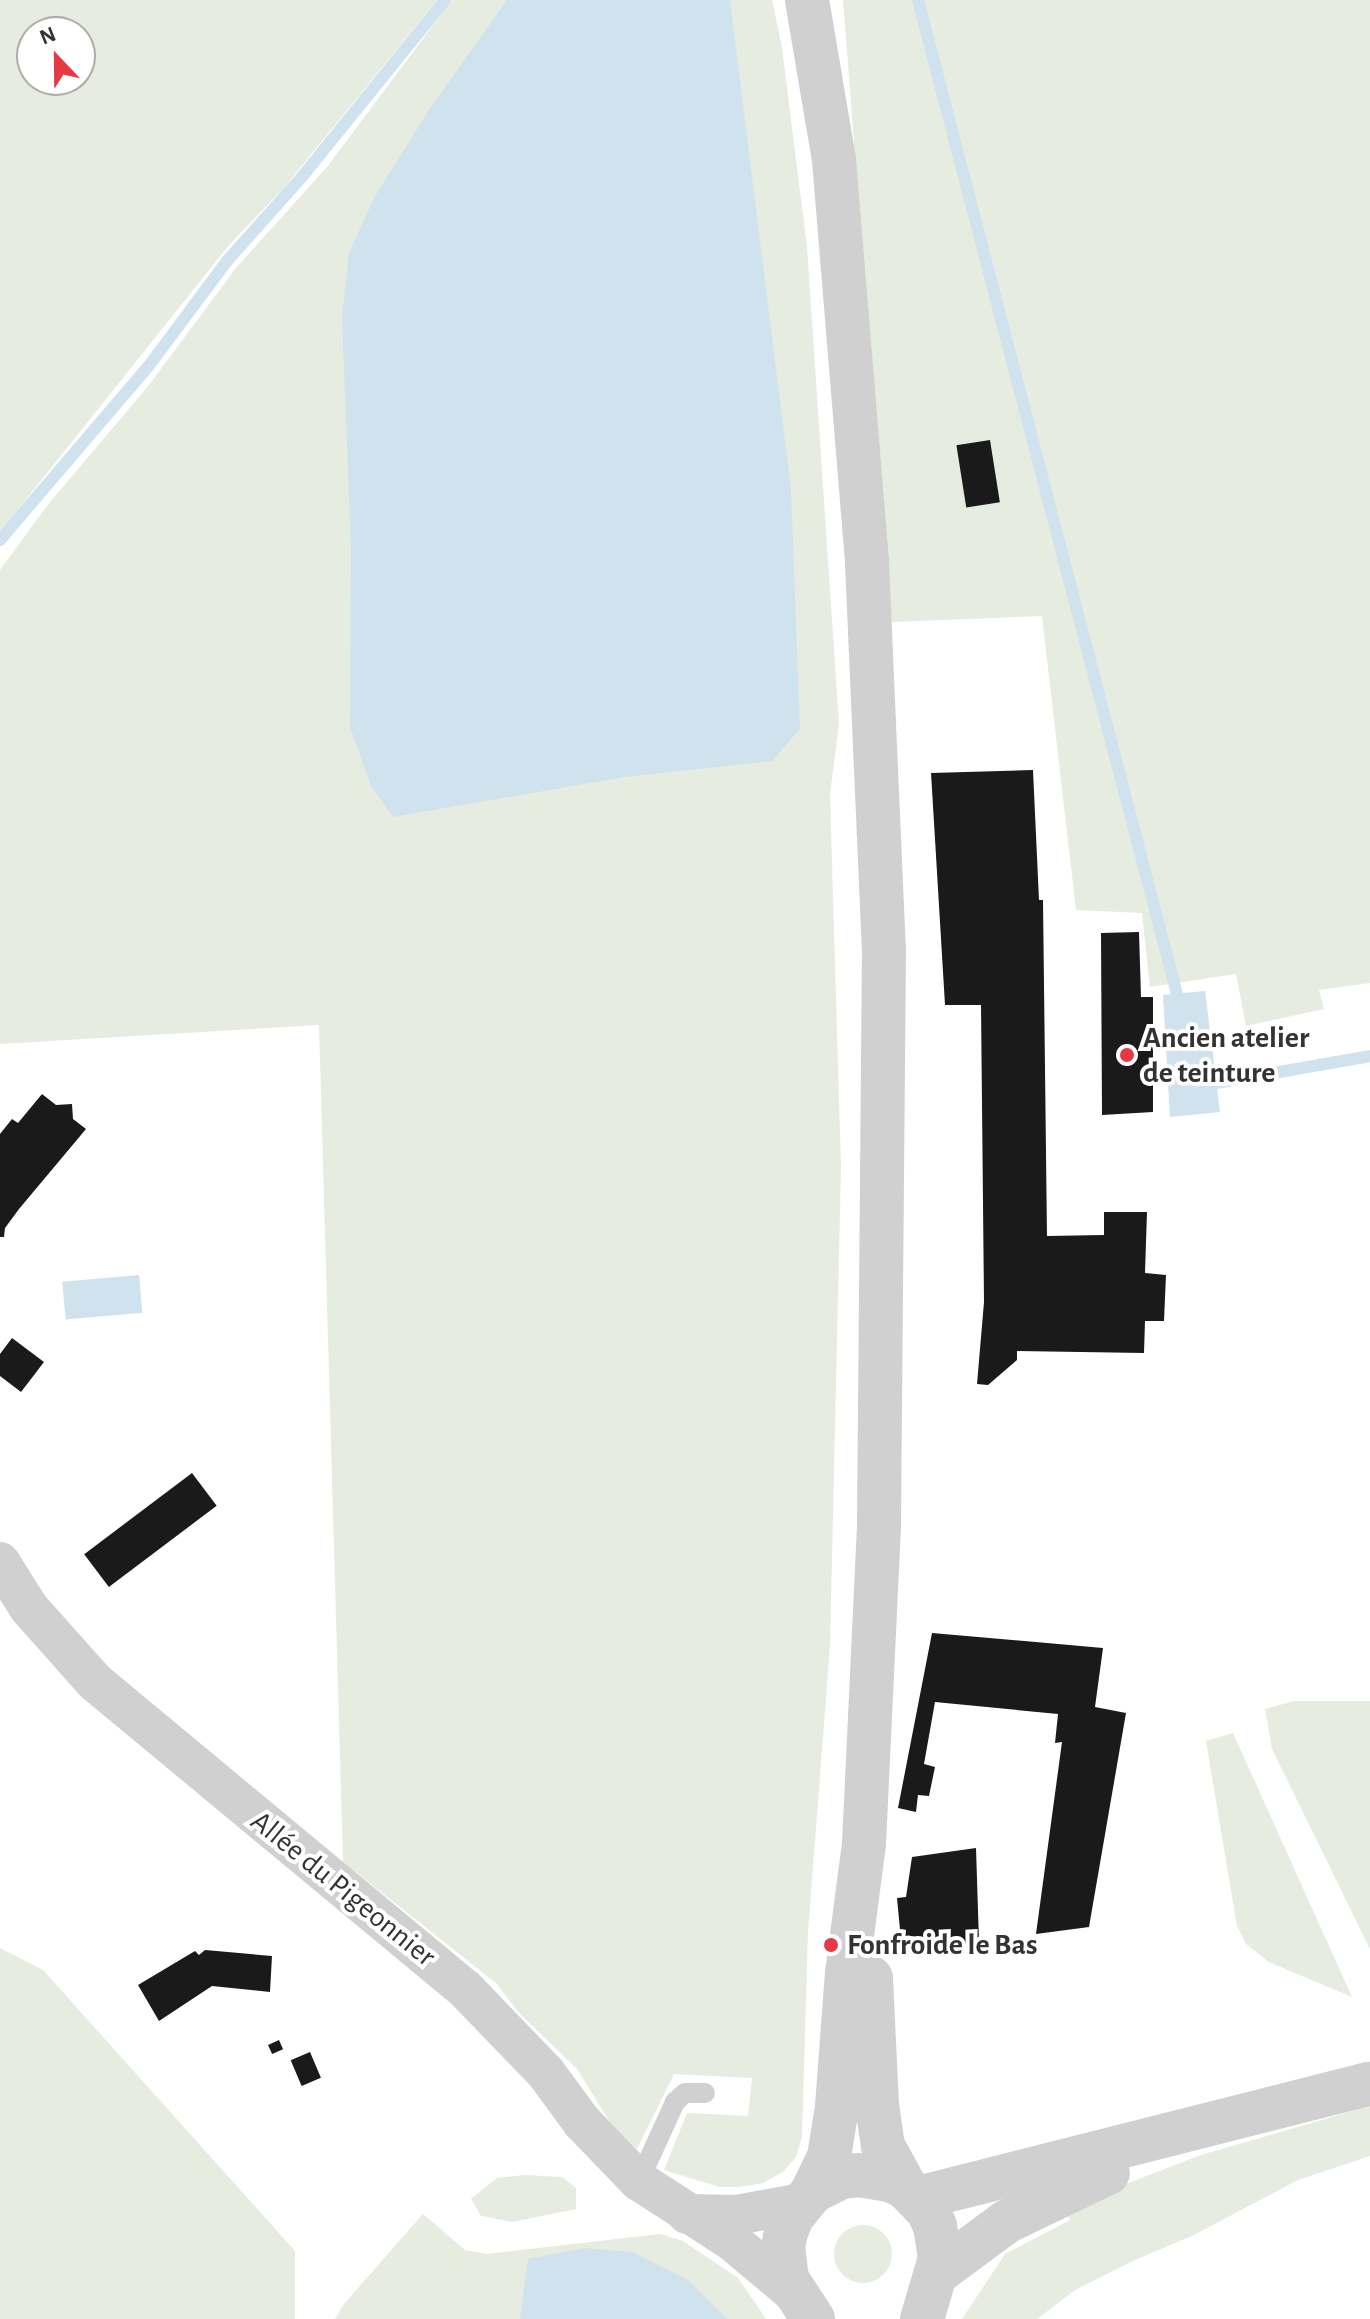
<!DOCTYPE html>
<html>
<head>
<meta charset="utf-8">
<style>
  body { margin:0 }
  #map { position:relative; width:1370px; height:2319px; overflow:hidden; background:#fff; font-family:"Alegreya Sans",sans-serif }
  div>[style] { position:absolute }
  .green>* { inset:0; background:#e6ecdf }
  .round { border-radius:50% }
  .water>* { inset:0; background:#cfe2ee; transform-origin:0 0 }
  .stream>* { height:12px; margin:-6px; padding:0 6px; transform-origin:6px; border-radius:6px; background:#cfe2ee }
  .building>* { inset:0; background:#1a1a1a; transform-origin:0 0 }
  .service>* { height:20px; margin:-10px; padding:0 10px; transform-origin:10px; border-radius:10px; background:#d0d0d0 }
  .minor>* { height:40px; margin:-20px; padding:0 20px; transform-origin:20px; border-radius:20px; background:#d0d0d0 }
  .tertiary>* { height:44px; margin:-22px; padding:0 22px; transform-origin:22px; border-radius:22px; background:#d0d0d0 }
  .dots>* { width:22px; height:22px; translate:-50% -50%; box-sizing:border-box; border:4px solid #fff; border-radius:50% }
  span { translate:-50% -50%; white-space:nowrap; text-align:center; line-height:1.15; -webkit-text-stroke:8px #fff; paint-order:stroke }
  .poi-label { font-size:30px; color:#333; font-weight:700 }
  .left { translate:0 -50%; text-align:left }
  .street-label { font-size:30px; color:#333 }
  .north { position:absolute; left:16px; top:16px; width:80px; height:80px; box-sizing:border-box; background:#fff; border:2px solid #adadad; border-radius:50%; rotate:338deg; font-size:22px; font-weight:700; line-height:32px; text-align:center; color:#333 }
  .north::after { content:''; display:block; margin:auto; width:28px; height:36px; background:#e63946; clip-path:polygon(50% 0,100% 100%,50% 72%,0 100%) }
</style>
</head>
<body>
<div id="map">
  <div class="green">
    <i style="clip-path:polygon(evenodd,0 0,437px 0,282px 190px,229px 245px,0 532px,0 0,32px 32px,80px 32px,80px 80px,32px 80px,32px 32px)"></i>
    <i style="clip-path:polygon(452px 0,772px 0,782px 48px,807px 247px,839px 723px,830px 795px,841px 1167px,830px 1646px,808px 1932px,802px 2137px,796px 2157px,783px 2172px,763px 2183px,739px 2187px,719px 2187px,664px 2170px,687px 2113px,748px 2116px,752px 2078px,674px 2074px,637px 2149px,611px 2124px,577px 2069px,519px 2013px,496px 1983px,343px 1862px,319px 1025px,0 1044px,0 570px,46px 507px,149px 385px,236px 268px,327px 167px)"></i>
    <i style="clip-path:polygon(843px 0,1370px 0,1370px 983px,1319px 990px,1324px 1009px,1246px 1026px,1236px 974px,1150px 987px,1142px 913px,1076px 910px,1042px 616px,891px 622px)"></i>
    <i style="clip-path:polygon(1294px 1701px,1370px 1701px,1370px 1949px,1272px 1749px,1265px 1709px)"></i>
    <i style="clip-path:polygon(1233px 1733px,1352px 1997px,1269px 1962px,1246px 1944px,1237px 1926px,1206px 1741px)"></i>
    <i style="clip-path:polygon(0 1948px,43px 1970px,295px 2251px,295px 2319px,0 2319px)"></i>
    <i style="clip-path:polygon(1370px 2106px,1370px 2156px,1298px 2180px,1192px 2236px,1137px 2259px,1075px 2290px,1037px 2319px,962px 2319px,1005px 2254px,1070px 2220px,1064px 2208px,1201px 2155px)"></i>
    <i style="clip-path:polygon(525px 2175px,562px 2177px,576px 2188px,576px 2209px,512px 2222px,481px 2216px,471px 2199px,497px 2178px)"></i>
    <i style="clip-path:polygon(423px 2214px,465px 2250px,487px 2254px,660px 2234px,683px 2241px,738px 2278px,766px 2319px,335px 2319px,344px 2304px)"></i>
    <i class="round" style="left:834px;top:2225px;width:58px;height:58px"></i>
  </div>
  <div class="water">
    <i style="clip-path:polygon(507px 0,730px 0,791px 490px,800px 729px,772px 761px,625px 777px,393px 817px,371px 786px,350px 727px,351px 548px,342px 317px,349px 253px,374px 198px,429px 110px)"></i>
    <i style="clip-path:polygon(1205px 991px,1220px 1112px,1170px 1117px,1163px 995px)"></i>
    <i style="left:139px;top:1275px;width:38px;height:77px;rotate:85deg"></i>
    <i style="clip-path:polygon(584px 2248px,632px 2252px,688px 2280px,727px 2319px,520px 2319px,528px 2259px)"></i>
  </div>
  <div class="stream">
    <i style="left:918px;top:0;width:1027px;rotate:75.4deg"></i>
    <i style="left:0;top:540px;width:228px;rotate:-49.5deg"></i>
    <i style="left:148px;top:367px;width:132px;rotate:-53.3deg"></i>
    <i style="left:227px;top:261px;width:111px;rotate:-48.3deg"></i>
    <i style="left:301px;top:178px;width:229px;rotate:-51deg"></i>
    <i style="left:1216px;top:1083px;width:156px;rotate:-9.9deg"></i>
  </div>
  <div class="building">
    <i style="left:990px;top:440px;width:63px;height:34px;rotate:81deg"></i>
    <i style="clip-path:polygon(1033px 770px,1039px 900px,1043px 900px,1047px 1236px,1104px 1235px,1104px 1212px,1147px 1212px,1145px 1273px,1166px 1275px,1164px 1321px,1145px 1321px,1144px 1353px,1017px 1351px,1017px 1360px,988px 1385px,977px 1384px,984px 1302px,981px 1005px,945px 1005px,931px 773px)"></i>
    <i style="clip-path:polygon(1139px 932px,1141px 997px,1153px 997px,1153px 1112px,1102px 1115px,1101px 933px)"></i>
    <i style="clip-path:polygon(42px 1094px,56px 1105px,72px 1104px,73px 1119px,86px 1129px,19px 1209px,5px 1228px,4px 1237px,0 1237px,0 1134px,12px 1119px,18px 1123px)"></i>
    <i style="clip-path:polygon(12px 1338px,44px 1362px,21px 1392px,0 1376px,0 1354px)"></i>
    <i style="left:192px;top:1473px;width:41px;height:135px;rotate:53deg"></i>
    <i style="clip-path:polygon(932px 1633px,1103px 1648px,1095px 1707px,1126px 1713px,1089px 1927px,1036px 1934px,1062px 1742px,1055px 1743px,1058px 1714px,935px 1702px,924px 1764px,935px 1767px,929px 1796px,918px 1795px,916px 1812px,898px 1808px)"></i>
    <i style="clip-path:polygon(976px 1848px,979px 1942px,902px 1951px,897px 1898px,906px 1897px,912px 1857px)"></i>
    <i style="clip-path:polygon(205px 1950px,272px 1956px,270px 1992px,212px 1986px,159px 2021px,138px 1985px,195px 1951px,199px 1955px)"></i>
    <i style="left:279px;top:2040px;width:10px;height:12px;rotate:66deg"></i>
    <i style="left:310px;top:2052px;width:28px;height:21px;rotate:67deg"></i>
  </div>
  <div class="service">
    <i style="left:639px;top:2181px;width:87px;rotate:-65.5deg"></i>
    <i style="left:675px;top:2102px;width:13px;rotate:-42deg"></i>
    <i style="left:685px;top:2093px;width:20px"></i>
  </div>
  <div class="minor">
    <i style="left:0;top:1562px;width:54px;rotate:57.8deg"></i>
    <i style="left:29px;top:1608px;width:99px;rotate:48.3deg"></i>
    <i style="left:95px;top:1682px;width:479px;rotate:39.7deg"></i>
    <i style="left:464px;top:1988px;width:118px;rotate:46deg"></i>
    <i style="left:546px;top:2073px;width:61px;rotate:53.7deg"></i>
    <i style="left:582px;top:2122px;width:82px;rotate:46deg"></i>
    <i style="left:639px;top:2181px;width:111px;rotate:32.8deg"></i>
    <i style="left:732px;top:2241px;width:81px;rotate:40deg"></i>
    <i style="left:687px;top:2214px;width:50px;rotate:1.1deg"></i>
    <i style="left:737px;top:2215px;width:65px;rotate:-10.6deg"></i>
  </div>
  <div class="tertiary">
    <i style="left:807px;top:0;width:162px;rotate:80.4deg"></i>
    <i style="left:834px;top:160px;width:404px;rotate:85.3deg"></i>
    <i style="left:867px;top:563px;width:386px;rotate:87.5deg"></i>
    <i style="left:884px;top:949px;width:577px;rotate:90.5deg"></i>
    <i style="left:879px;top:1526px;width:318px;rotate:92.7deg"></i>
    <i style="left:864px;top:1844px;width:130px;rotate:97.5deg"></i>
    <i style="left:847px;top:1973px;width:134px;rotate:94.3deg"></i>
    <i style="left:837px;top:2107px;width:51px;rotate:99.1deg"></i>
    <i style="left:829px;top:2157px;width:39px;rotate:116deg"></i>
    <i style="left:871px;top:1978px;width:127px;rotate:87.3deg"></i>
    <i style="left:877px;top:2105px;width:41px;rotate:81.7deg"></i>
    <i style="left:883px;top:2146px;width:48px;rotate:61.3deg"></i>
    <i style="left:918px;top:2198px;width:466px;rotate:-14.2deg"></i>
    <i style="left:937px;top:2273px;width:86px;rotate:-36.5deg"></i>
    <i style="left:1006px;top:2222px;width:113px;rotate:-25.7deg"></i>
    <i style="left:813px;top:2319px;width:48px;rotate:-123deg"></i>
    <i style="left:787px;top:2279px;width:32px;rotate:-97deg"></i>
    <i style="left:783px;top:2247px;width:15px;rotate:-79deg"></i>
    <i style="left:786px;top:2232px;width:16px;rotate:-68deg"></i>
    <i style="left:792px;top:2217px;width:32px;rotate:-51deg"></i>
    <i style="left:812px;top:2192px;width:34px;rotate:-27deg"></i>
    <i style="left:842px;top:2177px;width:16px;rotate:-7deg"></i>
    <i style="left:858px;top:2175px;width:33px;rotate:9deg"></i>
    <i style="left:891px;top:2180px;width:17px;rotate:28deg"></i>
    <i style="left:906px;top:2188px;width:32px;rotate:46deg"></i>
    <i style="left:928px;top:2211px;width:17px;rotate:65deg"></i>
    <i style="left:935px;top:2226px;width:32px;rotate:81deg"></i>
    <i style="left:940px;top:2258px;width:64px;rotate:106.4deg"></i>
  </div>
  <div class="dots">
    <i style="left:1127px;top:1055px;background:#e63946"></i>
    <i style="left:831px;top:1945px;background:#e63946"></i>
  </div>
  <div class="poi-label">
    <span class="left" style="left:1143px;top:1055px">Ancien atelier<br>de teinture</span>
    <span class="left" style="left:847px;top:1945px">Fonfroide le Bas</span>
  </div>
  <div class="street-label">
    <span style="left:343px;top:1889px;rotate:39deg">Allée du Pigeonnier</span>
  </div>
  <div class="north">N</div>
</div>
</body>
</html>
